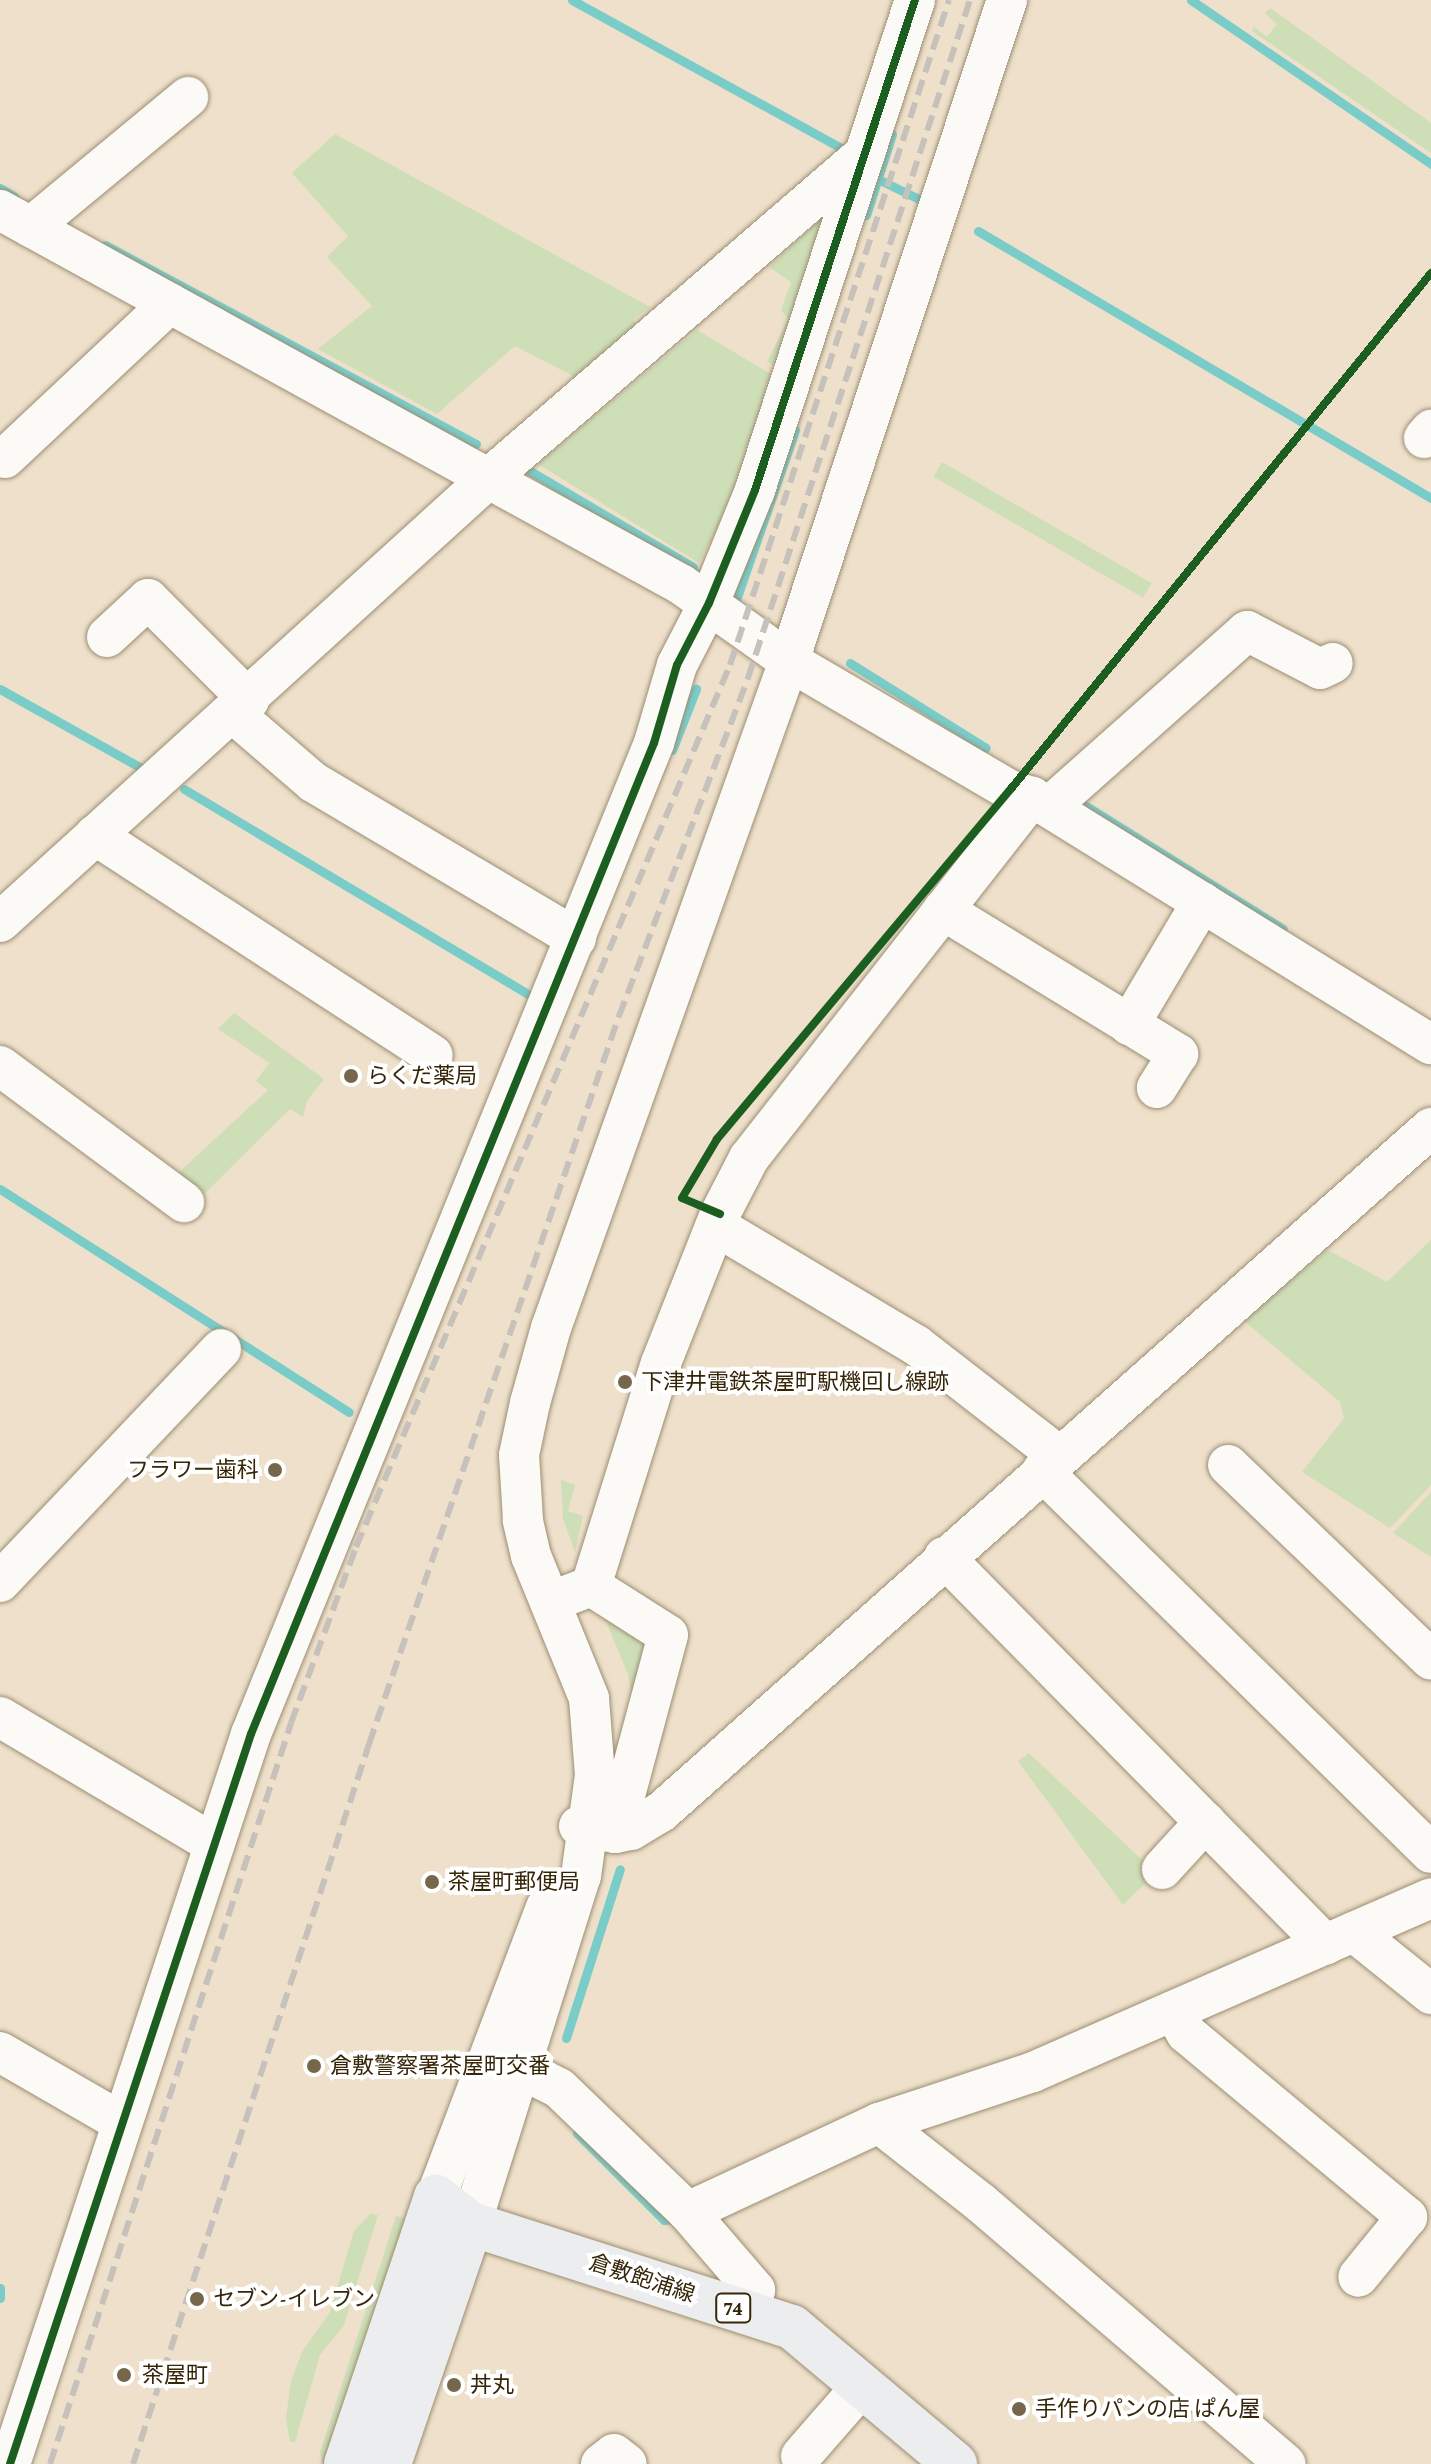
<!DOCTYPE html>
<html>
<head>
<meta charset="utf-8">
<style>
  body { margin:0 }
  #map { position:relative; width:1431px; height:2464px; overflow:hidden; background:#eee0ca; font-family:"Crimson Pro","Noto Sans JP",serif }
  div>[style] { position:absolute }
  .green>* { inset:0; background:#cedeb7; transform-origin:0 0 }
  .stream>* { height:9px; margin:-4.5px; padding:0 4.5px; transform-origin:4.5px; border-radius:4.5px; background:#7accc9 }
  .roads { filter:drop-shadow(0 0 2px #9c8e74) drop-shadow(0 0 2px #9c8e74) }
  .minor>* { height:40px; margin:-20px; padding:0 20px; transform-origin:20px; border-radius:20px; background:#fcfaf7 }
  .major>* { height:44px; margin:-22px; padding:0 22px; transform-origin:22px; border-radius:22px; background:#ecedee }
  .rail>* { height:6px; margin-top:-3px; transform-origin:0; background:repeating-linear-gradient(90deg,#c6c1bb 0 16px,transparent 0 24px) }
  .cycleway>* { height:8px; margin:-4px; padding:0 4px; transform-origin:4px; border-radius:4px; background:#1b5e20 }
  .dots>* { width:22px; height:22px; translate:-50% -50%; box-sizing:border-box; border:4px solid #fff; border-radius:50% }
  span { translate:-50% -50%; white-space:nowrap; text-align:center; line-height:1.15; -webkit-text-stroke:8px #fff; paint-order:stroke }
  .shield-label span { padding:2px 6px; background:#fff; border:2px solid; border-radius:6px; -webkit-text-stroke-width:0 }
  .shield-label { font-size:20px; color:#362507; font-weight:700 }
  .poi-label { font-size:22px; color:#362507 }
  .left { translate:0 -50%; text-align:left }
  .right { translate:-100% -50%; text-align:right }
  .street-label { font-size:22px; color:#362507 }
</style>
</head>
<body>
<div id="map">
  <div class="green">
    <i style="clip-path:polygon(1270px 8px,1431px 123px,1431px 153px,1252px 31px,1254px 27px,1267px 37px,1277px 24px,1265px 13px)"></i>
    <i style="clip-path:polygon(335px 134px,650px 307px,633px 320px,644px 331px,583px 381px,515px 346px,437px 414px,318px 349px,372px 306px,327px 257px,348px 236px,292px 173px)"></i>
    <i style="clip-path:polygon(819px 221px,825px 223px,779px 367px,767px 362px,788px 319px,781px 310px,791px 282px,769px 267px)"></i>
    <i style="clip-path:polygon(697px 330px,774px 376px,731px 503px,699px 563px,538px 464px)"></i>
    <i style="left:942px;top:462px;width:242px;height:17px;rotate:30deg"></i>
    <i style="clip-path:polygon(234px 1013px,324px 1079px,307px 1101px,303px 1117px,290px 1109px,203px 1195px,176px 1175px,268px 1090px,256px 1081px,269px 1063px,218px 1029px)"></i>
    <i style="clip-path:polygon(1431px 1240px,1431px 1485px,1390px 1528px,1302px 1472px,1344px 1418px,1340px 1402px,1243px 1320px,1328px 1250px,1387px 1282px)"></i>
    <i style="clip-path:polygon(561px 1480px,575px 1485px,568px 1511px,583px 1516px,575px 1552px,563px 1519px)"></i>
    <i style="clip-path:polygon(1431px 1492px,1431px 1557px,1393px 1533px)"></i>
    <i style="clip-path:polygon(605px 1619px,651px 1641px,635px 1716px,628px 1674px)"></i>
    <i style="clip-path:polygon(1029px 1753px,1156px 1873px,1123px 1905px,1018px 1761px)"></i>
    <i style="clip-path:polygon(370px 2214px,378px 2215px,344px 2325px,320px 2355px,295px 2442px,290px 2442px,286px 2418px,291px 2381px,303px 2350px,330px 2312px,354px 2231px)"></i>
    <i style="clip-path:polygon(396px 2216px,412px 2220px,327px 2464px,323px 2463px,320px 2452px)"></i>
  </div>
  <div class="stream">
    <i style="left:572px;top:0;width:311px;rotate:28.8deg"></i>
    <i style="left:1191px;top:0;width:291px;rotate:34.3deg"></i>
    <i style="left:878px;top:179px;width:50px;rotate:26.1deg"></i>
    <i style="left:0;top:188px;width:17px;rotate:31deg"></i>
    <i style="left:866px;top:215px;width:85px;rotate:-72.2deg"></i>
    <i style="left:978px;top:231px;width:526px;rotate:30.52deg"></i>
    <i style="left:105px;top:245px;width:421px;rotate:28.2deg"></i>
    <i style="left:530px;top:471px;width:189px;rotate:30.5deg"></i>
    <i style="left:737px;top:597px;width:177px;rotate:-70.8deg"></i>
    <i style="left:850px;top:663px;width:160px;rotate:32deg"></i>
    <i style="left:0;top:689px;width:168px;rotate:29.2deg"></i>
    <i style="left:672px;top:750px;width:66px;rotate:-68.5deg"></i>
    <i style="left:184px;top:789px;width:400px;rotate:30.8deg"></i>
    <i style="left:1075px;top:799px;width:245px;rotate:32deg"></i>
    <i style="left:0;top:1189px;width:414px;rotate:32.6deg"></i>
    <i style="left:566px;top:2038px;width:177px;rotate:-72.3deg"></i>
    <i style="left:577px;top:2133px;width:123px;rotate:45deg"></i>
    <i style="left:664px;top:2220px;width:10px;rotate:-6deg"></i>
    <i style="left:0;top:2288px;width:10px;rotate:90deg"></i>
  </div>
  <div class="roads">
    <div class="minor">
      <i style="left:0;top:210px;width:778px;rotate:28.8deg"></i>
      <i style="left:682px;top:585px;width:131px;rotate:35.4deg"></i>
      <i style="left:789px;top:661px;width:256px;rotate:30.3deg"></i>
      <i style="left:1010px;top:790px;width:23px;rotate:18deg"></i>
      <i style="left:1032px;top:797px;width:469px;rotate:31.8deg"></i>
      <i style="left:31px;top:227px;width:204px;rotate:-39.6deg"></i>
      <i style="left:1424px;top:438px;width:11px;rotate:-49deg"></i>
      <i style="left:5px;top:458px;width:226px;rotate:-43.2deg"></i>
      <i style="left:107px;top:637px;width:56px;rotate:-42.8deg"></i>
      <i style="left:148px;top:599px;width:143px;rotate:45deg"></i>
      <i style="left:234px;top:714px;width:104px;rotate:40.7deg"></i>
      <i style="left:313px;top:782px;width:306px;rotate:30.7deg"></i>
      <i style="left:1049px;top:807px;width:265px;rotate:-41.6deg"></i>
      <i style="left:1247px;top:631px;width:82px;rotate:27.5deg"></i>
      <i style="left:1320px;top:669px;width:14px;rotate:-25deg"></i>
      <i style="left:95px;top:835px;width:403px;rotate:33.1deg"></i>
      <i style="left:943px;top:910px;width:276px;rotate:31.5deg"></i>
      <i style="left:1178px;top:1054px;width:40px;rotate:122deg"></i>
      <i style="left:0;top:922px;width:660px;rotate:-42.24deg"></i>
      <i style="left:489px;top:478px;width:496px;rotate:-40.8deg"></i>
      <i style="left:1129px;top:1025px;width:143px;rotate:-59.3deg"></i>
      <i style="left:0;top:1066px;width:229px;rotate:36.5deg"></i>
      <i style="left:716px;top:1226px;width:233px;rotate:30.8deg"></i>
      <i style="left:916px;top:1345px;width:181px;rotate:37.8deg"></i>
      <i style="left:1228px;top:1465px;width:281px;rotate:43.8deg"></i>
      <i style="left:1042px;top:1471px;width:545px;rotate:44.48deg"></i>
      <i style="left:944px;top:1557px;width:544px;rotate:45.45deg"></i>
      <i style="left:0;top:1582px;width:321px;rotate:-46.5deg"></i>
      <i style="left:591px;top:1586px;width:91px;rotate:32.5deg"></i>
      <i style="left:668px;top:1635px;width:205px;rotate:105deg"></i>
      <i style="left:550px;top:1602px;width:44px;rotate:-21.3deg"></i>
      <i style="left:591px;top:1586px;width:234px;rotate:-72.6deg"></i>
      <i style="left:661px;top:1363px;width:160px;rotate:-68.4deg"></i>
      <i style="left:720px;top:1214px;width:63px;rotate:-62.6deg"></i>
      <i style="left:749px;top:1158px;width:459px;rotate:-51.9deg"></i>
      <i style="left:0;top:1717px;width:249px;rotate:30.7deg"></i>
      <i style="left:579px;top:1826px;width:37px;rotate:11deg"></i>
      <i style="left:615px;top:1833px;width:16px;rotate:-11deg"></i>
      <i style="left:631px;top:1830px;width:35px;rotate:-31deg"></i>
      <i style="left:661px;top:1812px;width:1030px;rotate:-41.62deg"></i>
      <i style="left:1162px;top:1869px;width:64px;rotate:-47.5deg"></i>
      <i style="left:1354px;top:1932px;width:99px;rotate:38.8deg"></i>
      <i style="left:1173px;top:2011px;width:26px;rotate:59deg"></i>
      <i style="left:1186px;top:2033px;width:288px;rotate:39.8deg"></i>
      <i style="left:1407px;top:2217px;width:77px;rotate:129.2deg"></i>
      <i style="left:0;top:2052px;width:140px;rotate:30deg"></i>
      <i style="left:521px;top:2069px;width:42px;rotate:26.6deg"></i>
      <i style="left:559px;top:2088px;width:179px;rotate:43.9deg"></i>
      <i style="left:688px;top:2212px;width:103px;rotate:49.3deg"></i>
      <i style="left:755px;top:2290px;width:24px;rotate:107deg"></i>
      <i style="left:879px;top:2123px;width:130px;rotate:38.1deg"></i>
      <i style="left:981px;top:2203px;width:401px;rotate:40.6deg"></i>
      <i style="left:436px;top:2197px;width:310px;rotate:-69.2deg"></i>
      <i style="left:688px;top:2212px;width:211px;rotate:-25deg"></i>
      <i style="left:879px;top:2123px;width:162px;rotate:-18.3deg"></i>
      <i style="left:1033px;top:2072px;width:434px;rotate:-23.6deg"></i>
      <i style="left:471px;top:2224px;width:365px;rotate:-72.5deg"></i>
      <i style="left:581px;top:1876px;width:102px;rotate:-82.1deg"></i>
      <i style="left:595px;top:1775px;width:77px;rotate:-94.5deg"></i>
      <i style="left:589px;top:1698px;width:153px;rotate:-112.2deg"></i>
      <i style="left:531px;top:1556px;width:37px;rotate:-103deg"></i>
      <i style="left:523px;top:1520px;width:65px;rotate:-93.5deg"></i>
      <i style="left:519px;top:1455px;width:53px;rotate:-78.1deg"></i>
      <i style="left:530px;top:1403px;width:78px;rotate:-74.4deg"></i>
      <i style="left:551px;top:1328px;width:708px;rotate:-70.36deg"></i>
      <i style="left:789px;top:661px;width:696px;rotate:-71.75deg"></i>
      <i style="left:801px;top:2456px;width:93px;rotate:-48.9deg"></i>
      <i style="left:10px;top:2464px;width:769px;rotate:-71.73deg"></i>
      <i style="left:251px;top:1734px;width:1070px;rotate:-67.87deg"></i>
      <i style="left:654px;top:743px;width:81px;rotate:-73.6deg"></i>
      <i style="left:677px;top:665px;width:70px;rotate:-62.7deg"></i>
      <i style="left:709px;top:603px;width:122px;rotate:-67.8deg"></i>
      <i style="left:755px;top:490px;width:515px;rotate:-71.92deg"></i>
      <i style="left:601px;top:2464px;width:16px;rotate:-38deg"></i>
      <i style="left:614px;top:2454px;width:16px;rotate:38deg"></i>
    </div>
    <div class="major">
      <i style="left:346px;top:2464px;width:282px;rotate:-71.4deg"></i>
      <i style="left:436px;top:2197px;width:44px;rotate:37.6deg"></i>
      <i style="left:471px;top:2224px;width:337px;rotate:17.8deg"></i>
      <i style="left:792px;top:2327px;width:213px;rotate:40deg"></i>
      <i style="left:389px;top:2464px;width:254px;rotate:-71.1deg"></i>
    </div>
  </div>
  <div class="rail">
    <i style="left:50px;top:2464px;width:779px;rotate:-71.98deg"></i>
    <i style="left:291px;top:1723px;width:188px;rotate:-69.7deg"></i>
    <i style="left:356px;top:1547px;width:958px;rotate:-67.02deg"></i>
    <i style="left:730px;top:665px;width:700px;rotate:-71.77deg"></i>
    <i style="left:133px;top:2464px;width:758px;rotate:-71.85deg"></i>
    <i style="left:369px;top:1744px;width:770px;rotate:-71.05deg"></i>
    <i style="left:619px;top:1016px;width:362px;rotate:-69.1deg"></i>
    <i style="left:748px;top:678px;width:713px;rotate:-71.87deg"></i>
  </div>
  <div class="cycleway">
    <i style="left:720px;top:1214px;width:41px;rotate:-157.2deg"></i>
    <i style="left:682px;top:1198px;width:69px;rotate:-59.3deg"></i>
    <i style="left:717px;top:1139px;width:456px;rotate:-50deg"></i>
    <i style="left:1010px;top:790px;width:667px;rotate:-50.84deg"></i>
    <i style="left:10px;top:2464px;width:769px;rotate:-71.73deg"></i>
    <i style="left:251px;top:1734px;width:1070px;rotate:-67.87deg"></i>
    <i style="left:654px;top:743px;width:81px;rotate:-73.6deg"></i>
    <i style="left:677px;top:665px;width:70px;rotate:-62.7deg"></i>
    <i style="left:709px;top:603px;width:122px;rotate:-67.8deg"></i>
    <i style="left:755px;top:490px;width:515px;rotate:-71.92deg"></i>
  </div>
  <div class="dots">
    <i style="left:351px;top:1076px;background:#76664b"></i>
    <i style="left:625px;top:1382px;background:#76664b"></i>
    <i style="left:275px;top:1470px;background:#76664b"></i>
    <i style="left:432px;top:1882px;background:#76664b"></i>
    <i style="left:314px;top:2066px;background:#76664b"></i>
    <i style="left:197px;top:2299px;background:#76664b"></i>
    <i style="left:124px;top:2375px;background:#76664b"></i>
    <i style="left:454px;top:2385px;background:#76664b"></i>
    <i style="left:1019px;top:2409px;background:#76664b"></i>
  </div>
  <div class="shield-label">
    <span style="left:733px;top:2308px">74</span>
  </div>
  <div class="poi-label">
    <span class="left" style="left:367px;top:1076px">らくだ薬局</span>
    <span class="left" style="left:641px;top:1382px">下津井電鉄茶屋町駅機回し線跡</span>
    <span class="right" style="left:259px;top:1470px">フラワー歯科</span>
    <span class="left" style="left:448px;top:1882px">茶屋町郵便局</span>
    <span class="left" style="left:330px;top:2066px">倉敷警察署茶屋町交番</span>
    <span class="left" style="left:213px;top:2299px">セブン-イレブン</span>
    <span class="left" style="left:142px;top:2375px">茶屋町</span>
    <span class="left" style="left:470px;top:2385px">丼丸</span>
    <span class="left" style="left:1035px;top:2409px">手作りパンの店 ぱん屋</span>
  </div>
  <div class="street-label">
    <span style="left:642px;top:2278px;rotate:18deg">倉敷飽浦線</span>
  </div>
</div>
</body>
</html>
